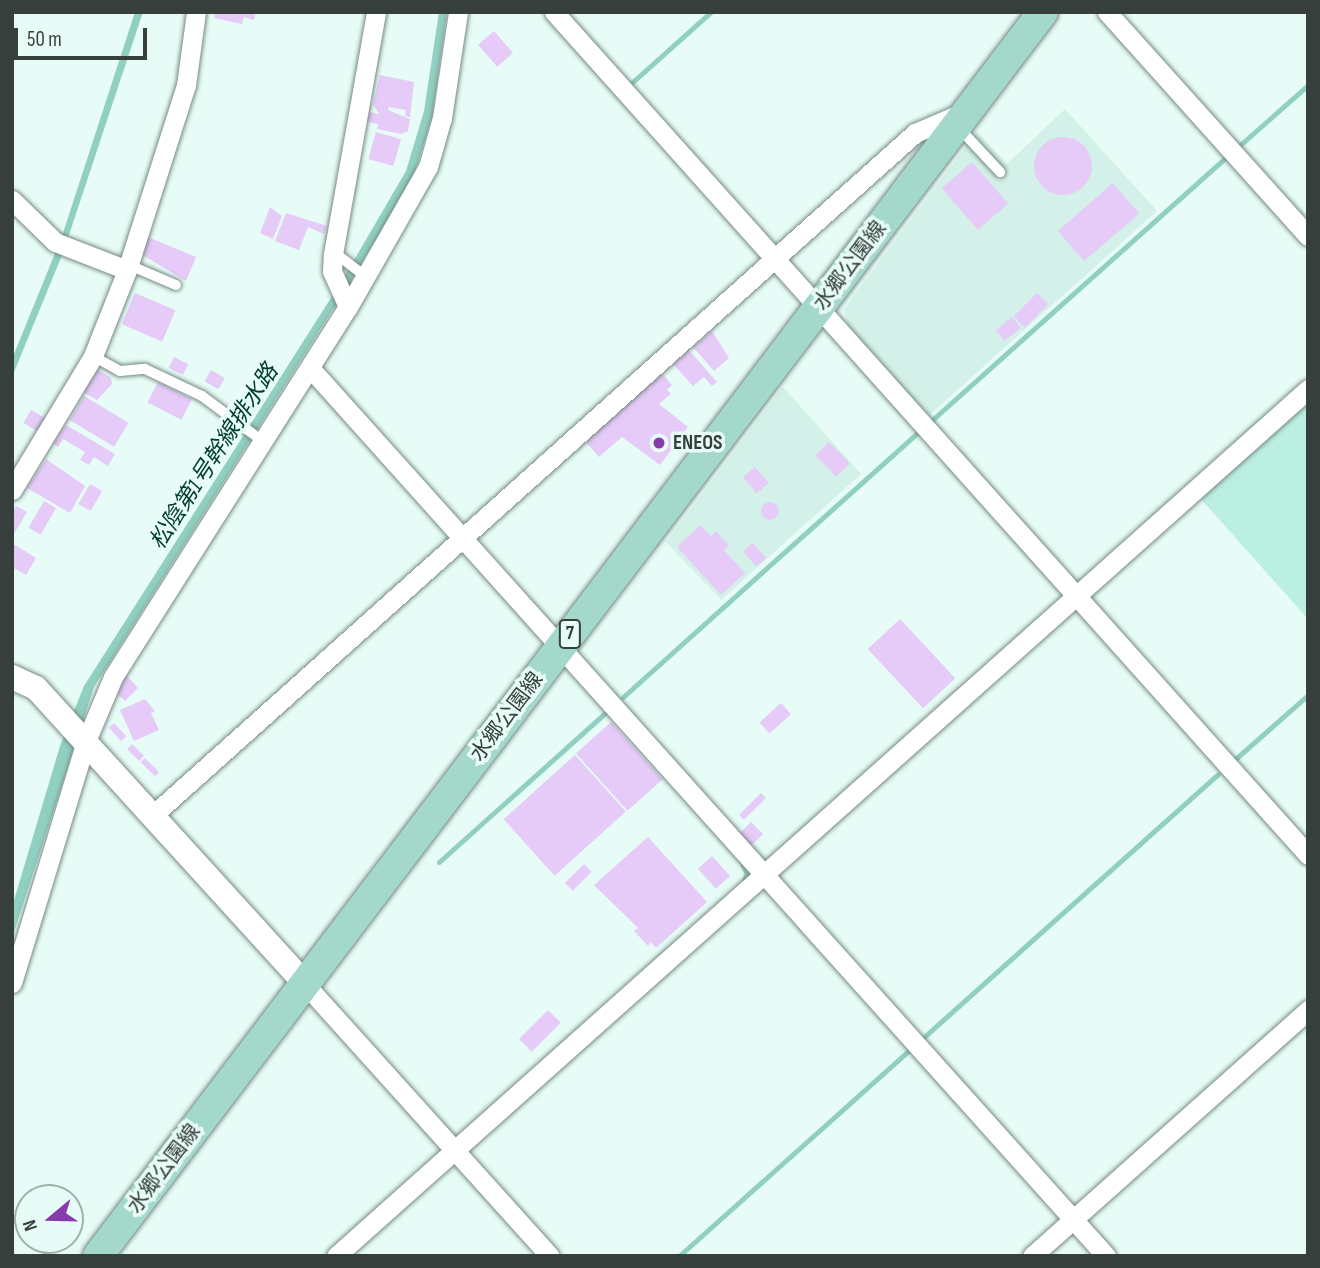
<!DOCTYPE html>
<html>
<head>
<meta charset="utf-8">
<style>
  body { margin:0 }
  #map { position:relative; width:1320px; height:1268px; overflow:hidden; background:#e7fcf6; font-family:"Sofia Sans Condensed","Noto Sans JP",sans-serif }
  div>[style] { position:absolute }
  .built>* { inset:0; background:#d3f1e8 }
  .green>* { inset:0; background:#bbefe1 }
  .water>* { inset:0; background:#91d0c0 }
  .stream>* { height:5px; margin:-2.5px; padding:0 2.5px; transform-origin:2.5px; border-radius:2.5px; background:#91d0c0 }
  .building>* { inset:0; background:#e6caf8; transform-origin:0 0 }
  .round { border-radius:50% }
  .roads { filter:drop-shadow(0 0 2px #778984) drop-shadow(0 0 2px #778984) }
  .service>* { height:10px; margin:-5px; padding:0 5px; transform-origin:5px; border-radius:5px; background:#fff }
  .minor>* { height:19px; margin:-9.5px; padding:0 9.5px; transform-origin:9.5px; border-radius:9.5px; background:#fff }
  .tertiary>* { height:24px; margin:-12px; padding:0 12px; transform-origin:12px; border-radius:12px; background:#fff }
  .primary>* { height:30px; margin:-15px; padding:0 15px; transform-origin:15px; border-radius:15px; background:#a3d8cb }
  .dots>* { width:19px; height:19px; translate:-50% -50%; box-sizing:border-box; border:4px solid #e7fcf6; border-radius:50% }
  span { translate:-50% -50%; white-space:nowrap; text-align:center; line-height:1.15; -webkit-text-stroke:7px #e7fcf6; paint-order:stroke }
  .shield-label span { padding:2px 5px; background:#e7fcf6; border:2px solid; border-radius:5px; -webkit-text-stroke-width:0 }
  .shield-label { font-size:19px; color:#363f3c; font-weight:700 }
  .street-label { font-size:21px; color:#363f3c }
  .poi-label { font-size:21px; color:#363f3c; font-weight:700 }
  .left { translate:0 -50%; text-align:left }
  .water-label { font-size:23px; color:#003b30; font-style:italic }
  .frame { position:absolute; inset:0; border:14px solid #363f3c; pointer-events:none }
  .north { position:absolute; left:14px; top:1184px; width:70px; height:70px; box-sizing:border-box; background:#e7fcf6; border:2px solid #a0b0ac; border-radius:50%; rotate:251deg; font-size:19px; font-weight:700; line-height:28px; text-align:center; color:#363f3c }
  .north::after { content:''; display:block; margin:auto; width:24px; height:32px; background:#873cae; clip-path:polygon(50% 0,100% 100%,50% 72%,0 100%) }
  .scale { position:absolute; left:14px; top:28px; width:133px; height:32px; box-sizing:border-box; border:4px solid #363f3c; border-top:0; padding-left:9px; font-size:21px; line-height:24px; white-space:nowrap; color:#363f3c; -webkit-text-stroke:5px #e7fcf6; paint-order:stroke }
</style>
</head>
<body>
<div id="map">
  <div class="built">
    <i style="clip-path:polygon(1065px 109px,1157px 211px,925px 419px,849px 329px,844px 309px,977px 132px,1007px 164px)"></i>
    <i style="clip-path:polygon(783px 387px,861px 474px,721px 600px,666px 542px)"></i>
  </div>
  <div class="green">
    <i style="clip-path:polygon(1308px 403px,1308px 619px,1201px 499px)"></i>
  </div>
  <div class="water">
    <i style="clip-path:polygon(135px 12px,143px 12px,63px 253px,12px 377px,12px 359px,62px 236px)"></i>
    <i style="clip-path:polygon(439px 12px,447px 12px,432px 117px,413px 178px,352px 279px,348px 294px,333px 309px,94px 687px,12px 938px,12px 907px,60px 746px,84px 686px,343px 279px,406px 171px,424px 111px)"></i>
  </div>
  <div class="stream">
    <i style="left:627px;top:87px;width:113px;rotate:-41.8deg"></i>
    <i style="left:1239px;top:146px;width:92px;rotate:-41.5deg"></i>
    <i style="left:931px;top:421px;width:394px;rotate:-41.8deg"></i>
    <i style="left:623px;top:697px;width:394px;rotate:-41.9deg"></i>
    <i style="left:1232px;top:762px;width:101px;rotate:-41.4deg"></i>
    <i style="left:741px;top:861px;width:14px;rotate:65deg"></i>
    <i style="left:747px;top:874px;width:7px;rotate:117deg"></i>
    <i style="left:439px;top:862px;width:226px;rotate:-41.9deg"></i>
    <i style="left:924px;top:1037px;width:394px;rotate:-41.8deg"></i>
    <i style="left:679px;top:1256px;width:307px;rotate:-41.8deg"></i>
  </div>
  <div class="building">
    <i style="clip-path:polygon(215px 12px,256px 12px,254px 20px,244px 17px,242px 24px,214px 18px)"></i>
    <i style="left:494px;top:31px;width:29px;height:21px;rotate:49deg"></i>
    <i style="clip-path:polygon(380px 75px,414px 82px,410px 117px,405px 116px,406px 110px,389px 107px,388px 110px,410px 119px,408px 131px,401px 134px,377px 129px,378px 124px,368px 122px,369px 112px,379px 114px,373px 104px)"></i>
    <i style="left:376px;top:132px;width:26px;height:28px;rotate:16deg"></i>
    <i class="round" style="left:1034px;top:137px;width:58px;height:58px"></i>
    <i style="left:972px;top:162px;width:55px;height:40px;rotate:49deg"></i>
    <i style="left:1113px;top:183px;width:40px;height:73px;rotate:49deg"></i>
    <i style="clip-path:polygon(270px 207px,282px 216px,273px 239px,260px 233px)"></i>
    <i style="clip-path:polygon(286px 213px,327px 226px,324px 234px,308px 227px,299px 250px,275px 241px)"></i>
    <i style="clip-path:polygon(148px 237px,196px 257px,186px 281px,141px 254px)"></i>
    <i style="left:135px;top:293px;width:44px;height:34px;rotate:23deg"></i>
    <i style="left:1037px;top:293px;width:16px;height:33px;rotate:45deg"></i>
    <i style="left:1012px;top:317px;width:14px;height:21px;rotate:51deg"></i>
    <i style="clip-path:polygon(712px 331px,729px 358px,714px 371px,693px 347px)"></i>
    <i style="clip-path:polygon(688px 349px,717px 382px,712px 386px,704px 377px,693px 386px,672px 363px)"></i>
    <i style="left:174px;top:357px;width:16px;height:12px;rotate:27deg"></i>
    <i style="clip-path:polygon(97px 369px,111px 378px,112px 384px,97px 400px,83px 392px)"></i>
    <i style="left:211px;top:370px;width:16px;height:13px;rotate:30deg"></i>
    <i style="clip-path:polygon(662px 373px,672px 385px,667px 390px,671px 394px,659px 404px,688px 427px,660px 465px,622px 437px,599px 457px,586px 442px,592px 433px)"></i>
    <i style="left:158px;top:382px;width:38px;height:23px;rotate:27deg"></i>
    <i style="left:84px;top:396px;width:52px;height:28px;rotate:31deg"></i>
    <i style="left:31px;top:410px;width:16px;height:15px;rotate:30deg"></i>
    <i style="clip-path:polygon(66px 425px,115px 454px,108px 466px,94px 457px,89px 465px,80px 460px,85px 452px,63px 439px,58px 447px,53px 444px)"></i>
    <i style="left:829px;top:442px;width:30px;height:19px;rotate:46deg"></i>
    <i style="clip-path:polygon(46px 459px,85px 486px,70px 513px,27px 488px)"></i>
    <i style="left:755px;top:467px;width:21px;height:16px;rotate:49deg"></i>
    <i style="left:90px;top:484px;width:14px;height:23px;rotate:30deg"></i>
    <i style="left:44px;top:501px;width:14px;height:31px;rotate:30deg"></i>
    <i class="round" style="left:761px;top:502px;width:18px;height:18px"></i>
    <i style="clip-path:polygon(16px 506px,27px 512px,12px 537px,12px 512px)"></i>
    <i style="clip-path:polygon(700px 525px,711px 536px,716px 531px,729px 545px,724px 550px,745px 573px,721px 595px,677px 547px)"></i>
    <i style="clip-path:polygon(12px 543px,36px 558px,26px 575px,12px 567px)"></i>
    <i style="left:753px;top:543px;width:20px;height:13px;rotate:49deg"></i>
    <i style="left:900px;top:619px;width:81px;height:44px;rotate:47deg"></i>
    <i style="clip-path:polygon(126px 675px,138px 688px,125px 701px,114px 691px)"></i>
    <i style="clip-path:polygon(145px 699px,155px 711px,151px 713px,159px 730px,134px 741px,120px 710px)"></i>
    <i style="left:781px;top:703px;width:15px;height:29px;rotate:48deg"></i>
    <i style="left:611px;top:722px;width:77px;height:47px;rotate:48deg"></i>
    <i style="left:114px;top:723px;width:18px;height:7px;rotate:47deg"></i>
    <i style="left:132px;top:744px;width:17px;height:7px;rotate:45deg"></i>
    <i style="left:575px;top:755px;width:76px;height:96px;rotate:48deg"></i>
    <i style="left:145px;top:758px;width:20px;height:6px;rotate:45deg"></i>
    <i style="left:761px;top:793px;width:7px;height:31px;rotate:45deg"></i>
    <i style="left:751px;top:822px;width:17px;height:17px;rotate:45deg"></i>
    <i style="clip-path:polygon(648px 837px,707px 902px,656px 948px,651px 942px,648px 946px,634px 931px,638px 928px,594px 885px)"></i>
    <i style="left:712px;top:856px;width:27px;height:19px;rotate:48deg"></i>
    <i style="left:584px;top:864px;width:11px;height:27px;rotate:45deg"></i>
    <i style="left:548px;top:1010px;width:18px;height:41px;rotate:45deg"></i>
  </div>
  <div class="roads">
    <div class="service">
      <i style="left:960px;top:129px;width:59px;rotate:47.1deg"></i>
      <i style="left:334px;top:252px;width:39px;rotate:38deg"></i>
      <i style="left:129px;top:265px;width:51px;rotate:23.1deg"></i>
      <i style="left:93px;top:356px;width:31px;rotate:29deg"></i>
      <i style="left:120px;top:371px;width:25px;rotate:-5deg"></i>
      <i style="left:145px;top:369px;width:63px;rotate:25.3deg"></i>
      <i style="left:202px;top:396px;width:77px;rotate:36.6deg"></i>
    </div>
    <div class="minor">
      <i style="left:554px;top:12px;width:1131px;rotate:48.19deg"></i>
      <i style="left:1107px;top:12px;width:301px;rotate:48.1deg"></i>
      <i style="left:12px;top:200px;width:60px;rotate:44.3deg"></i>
      <i style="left:55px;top:242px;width:77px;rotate:21.3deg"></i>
      <i style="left:348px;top:307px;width:161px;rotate:-60.3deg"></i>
      <i style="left:428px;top:167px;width:51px;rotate:-74.1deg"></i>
      <i style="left:442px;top:118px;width:107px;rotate:-81.4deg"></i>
      <i style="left:311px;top:369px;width:1191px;rotate:48.13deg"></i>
      <i style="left:12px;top:490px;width:157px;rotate:-58.8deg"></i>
      <i style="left:93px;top:356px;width:92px;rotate:-68.4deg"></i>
      <i style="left:127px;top:270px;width:194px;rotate:-72.3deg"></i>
      <i style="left:186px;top:85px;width:74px;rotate:-82.2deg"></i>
      <i style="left:153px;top:815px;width:1023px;rotate:-41.83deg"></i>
      <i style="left:915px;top:133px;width:53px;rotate:-23.2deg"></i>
      <i style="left:12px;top:983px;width:253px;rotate:-73deg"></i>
      <i style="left:86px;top:741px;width:69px;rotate:-67.1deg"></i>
      <i style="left:113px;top:677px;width:438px;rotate:-57.6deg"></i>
      <i style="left:348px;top:307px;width:39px;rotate:-114deg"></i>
      <i style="left:332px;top:271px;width:17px;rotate:-87deg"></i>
      <i style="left:333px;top:254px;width:246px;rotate:-79.9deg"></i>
      <i style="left:304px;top:983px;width:367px;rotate:48deg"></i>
      <i style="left:336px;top:1256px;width:1302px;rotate:-41.73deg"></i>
      <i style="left:1032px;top:1256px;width:370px;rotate:-41.7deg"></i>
    </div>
    <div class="tertiary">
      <i style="left:12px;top:677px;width:26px;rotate:25deg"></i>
      <i style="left:36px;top:688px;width:399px;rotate:47.7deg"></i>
    </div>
    <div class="primary">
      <i style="left:98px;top:1256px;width:1562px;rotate:-52.78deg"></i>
    </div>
  </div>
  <div class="dots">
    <i style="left:659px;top:443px;background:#873cae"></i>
  </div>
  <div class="shield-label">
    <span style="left:570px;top:634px">7</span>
  </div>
  <div class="street-label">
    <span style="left:850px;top:266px;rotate:-53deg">水郷公園線</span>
    <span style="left:507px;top:717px;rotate:-53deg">水郷公園線</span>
    <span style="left:164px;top:1169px;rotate:-53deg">水郷公園線</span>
  </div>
  <div class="poi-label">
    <span class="left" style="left:673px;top:443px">ENEOS</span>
  </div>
  <div class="water-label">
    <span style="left:214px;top:457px;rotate:-57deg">松陰第1号幹線排水路</span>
  </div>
  <div class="frame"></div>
  <div class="north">N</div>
  <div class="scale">50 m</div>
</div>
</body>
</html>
